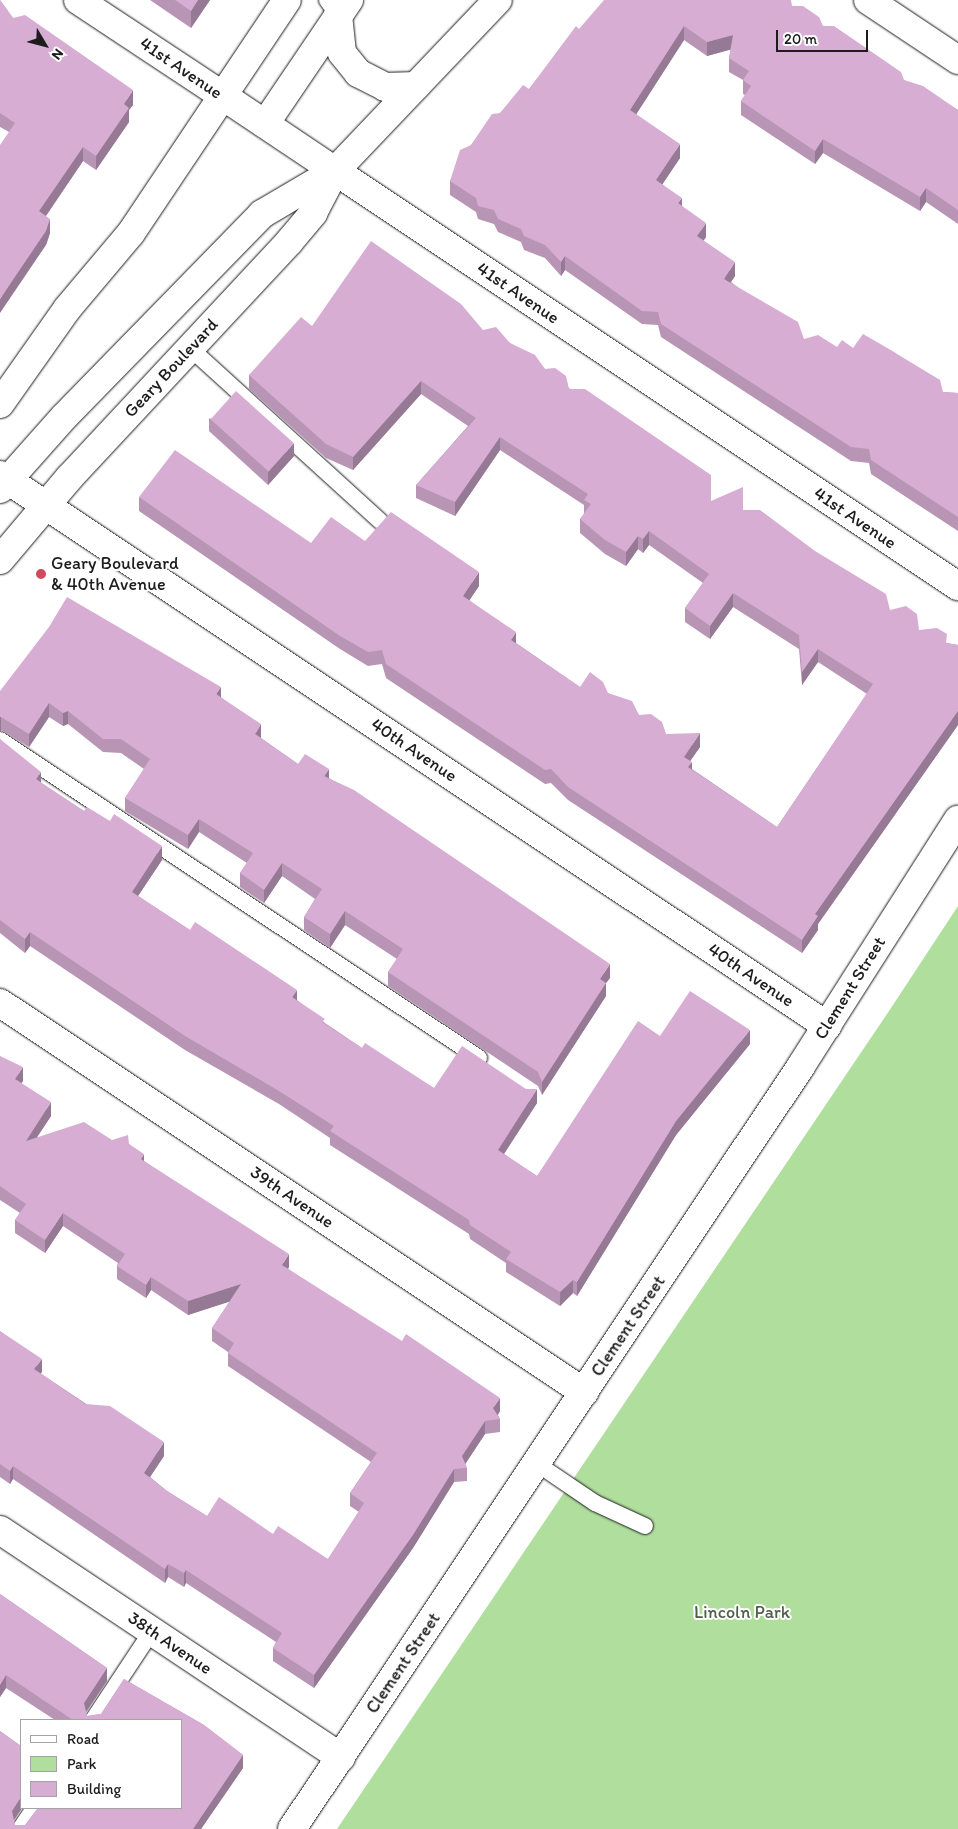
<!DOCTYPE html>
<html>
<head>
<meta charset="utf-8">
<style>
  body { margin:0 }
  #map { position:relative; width:958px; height:1829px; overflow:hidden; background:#fff; font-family:Itim,sans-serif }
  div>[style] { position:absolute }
  .green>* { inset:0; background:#afde9d }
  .roads { filter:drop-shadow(0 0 1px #1c1c1c) drop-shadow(0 0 1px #1c1c1c) }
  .lane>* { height:16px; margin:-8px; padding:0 8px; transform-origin:8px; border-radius:8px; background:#fff }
  .street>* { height:28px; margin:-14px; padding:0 14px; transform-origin:14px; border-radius:14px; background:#fff }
  .secondary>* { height:28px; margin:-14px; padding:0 14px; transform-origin:14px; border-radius:14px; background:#fff }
  .primary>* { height:28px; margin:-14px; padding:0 14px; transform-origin:14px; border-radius:14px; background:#fff }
  .wall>* { inset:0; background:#b995b5 }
  .shaded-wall>* { inset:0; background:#967994; transform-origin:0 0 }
  .building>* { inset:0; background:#d7add3; transform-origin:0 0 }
  .dots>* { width:14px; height:14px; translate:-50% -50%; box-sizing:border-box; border:2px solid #fff; border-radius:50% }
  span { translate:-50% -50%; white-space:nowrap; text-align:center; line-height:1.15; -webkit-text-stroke:4px #fff; paint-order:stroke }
  .street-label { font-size:18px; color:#1c1c1c }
  .poi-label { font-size:18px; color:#1c1c1c }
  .left { translate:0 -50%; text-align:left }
  .park-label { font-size:18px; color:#4f6049 }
  .legend { position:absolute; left:20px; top:1719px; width:162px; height:90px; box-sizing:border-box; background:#fff; border:1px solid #a4a4a4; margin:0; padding:6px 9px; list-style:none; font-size:15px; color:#1c1c1c }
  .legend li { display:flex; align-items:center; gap:10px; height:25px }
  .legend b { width:25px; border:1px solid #a4a4a4 }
  .north { position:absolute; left:20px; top:20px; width:50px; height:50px; -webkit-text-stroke:4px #fff; paint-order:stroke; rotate:127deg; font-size:14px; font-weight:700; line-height:20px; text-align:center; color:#1c1c1c }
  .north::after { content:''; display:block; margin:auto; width:18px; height:22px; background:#1c1c1c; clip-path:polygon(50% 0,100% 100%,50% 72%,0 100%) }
  .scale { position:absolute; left:776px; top:30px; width:92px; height:22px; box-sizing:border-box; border:2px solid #1c1c1c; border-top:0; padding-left:6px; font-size:15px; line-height:18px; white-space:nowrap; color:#1c1c1c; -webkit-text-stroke:4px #fff; paint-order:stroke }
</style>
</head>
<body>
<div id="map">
  <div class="green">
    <i style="clip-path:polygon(958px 906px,958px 1829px,337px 1829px,889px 1011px)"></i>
  </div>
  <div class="roads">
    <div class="lane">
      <i style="left:327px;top:0;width:19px;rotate:54deg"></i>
      <i style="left:190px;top:348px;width:257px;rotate:42.3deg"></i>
      <i style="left:0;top:740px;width:575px;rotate:33.58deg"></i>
      <i style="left:536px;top:1463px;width:71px;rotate:34.1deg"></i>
      <i style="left:595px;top:1503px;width:55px;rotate:24.7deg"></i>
      <i style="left:93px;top:1720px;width:107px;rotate:-56.5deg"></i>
      <i style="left:20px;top:1829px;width:25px;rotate:-56deg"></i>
    </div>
    <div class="street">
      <i style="left:78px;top:0;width:174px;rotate:33.5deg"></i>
      <i style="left:868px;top:0;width:108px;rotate:33.7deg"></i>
      <i style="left:335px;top:171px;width:749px;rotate:33.67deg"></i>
      <i style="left:0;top:475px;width:994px;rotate:33.67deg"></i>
      <i style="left:0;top:1003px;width:702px;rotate:33.67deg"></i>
      <i style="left:0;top:1530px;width:410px;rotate:33.7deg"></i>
      <i style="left:292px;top:1829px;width:917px;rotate:-56.29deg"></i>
      <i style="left:801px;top:1066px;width:292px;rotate:-57.5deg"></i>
    </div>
    <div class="secondary">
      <i style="left:223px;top:96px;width:135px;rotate:33.8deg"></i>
      <i style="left:265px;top:124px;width:150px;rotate:-55.9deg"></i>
      <i style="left:0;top:404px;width:116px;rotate:-54.8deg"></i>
      <i style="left:67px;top:309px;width:99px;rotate:-49.9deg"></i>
      <i style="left:131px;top:233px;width:280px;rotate:-56.2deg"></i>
    </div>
    <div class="primary">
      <i style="left:338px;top:15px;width:38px;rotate:84deg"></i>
      <i style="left:342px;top:53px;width:26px;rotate:51deg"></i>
      <i style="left:358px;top:73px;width:30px;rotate:27deg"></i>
      <i style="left:385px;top:87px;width:31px;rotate:-2deg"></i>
      <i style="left:0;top:489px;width:96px;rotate:-48.4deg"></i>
      <i style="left:64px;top:417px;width:284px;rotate:-45.7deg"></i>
      <i style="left:262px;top:214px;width:85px;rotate:-30.5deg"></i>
      <i style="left:335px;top:171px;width:236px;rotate:-46.4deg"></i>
      <i style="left:0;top:560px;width:109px;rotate:-49.9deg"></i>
      <i style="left:70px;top:477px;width:321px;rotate:-47deg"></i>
      <i style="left:289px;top:242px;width:38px;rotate:-50deg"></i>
      <i style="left:313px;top:213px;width:47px;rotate:-62.4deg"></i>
    </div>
  </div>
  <div class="wall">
    <i style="clip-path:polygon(0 0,13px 18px,133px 105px,129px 110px,129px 122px,96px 170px,83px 161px,46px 216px,50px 233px,46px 245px,9px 132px,0 127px)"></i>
    <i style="clip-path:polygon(150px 0,210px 0,191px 28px)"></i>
    <i style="clip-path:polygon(792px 6px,904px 80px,958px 110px,958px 224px,926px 202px,920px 211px,823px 153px,815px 164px,741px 115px,741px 101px,745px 95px,743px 94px,743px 80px,729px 72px,729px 58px,731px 49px,707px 56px,684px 40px,636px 114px,680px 158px,662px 184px,682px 206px,706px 237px,703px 241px,735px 276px,731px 282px,804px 339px,837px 347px,853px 348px,943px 392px,958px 393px,958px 531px,871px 474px,869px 463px,851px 461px,661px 337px,658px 325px,642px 324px,565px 270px,561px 276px,545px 258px,524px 250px,521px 242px,498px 232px,494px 224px,478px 219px,476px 212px,450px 195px,450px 181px,471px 145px,500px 113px,529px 89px,579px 29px)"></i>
    <i style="clip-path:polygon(312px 326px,483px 330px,510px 343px,545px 369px,711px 501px,743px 510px,919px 630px,947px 643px,958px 645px,958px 725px,818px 924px,818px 930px,802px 953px,568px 800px,551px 783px,545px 784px,386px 678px,382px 664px,368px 666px,340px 649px,139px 511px,139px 497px,311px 543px,365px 541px,479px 586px,469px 600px,516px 643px,580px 687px,608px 693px,666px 734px,700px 747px,690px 761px,692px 769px,777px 827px,867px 694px,818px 662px,802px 685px,799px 649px,733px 607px,710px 639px,685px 622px,685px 608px,703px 583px,649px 545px,643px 553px,638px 549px,626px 566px,605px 554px,580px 533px,580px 519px,584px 514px,584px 505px,500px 450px,455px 516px,416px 498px,416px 485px,468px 426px,421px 394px,353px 470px,326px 458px,249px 389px,249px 375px)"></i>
    <i style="clip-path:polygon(209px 418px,294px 456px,268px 485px,209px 431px)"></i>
    <i style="clip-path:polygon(0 691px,221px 697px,261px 738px,298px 764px,329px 778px,610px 978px,606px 983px,606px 996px,542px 1095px,538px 1086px,388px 986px,388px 972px,397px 959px,345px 925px,330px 948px,304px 930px,304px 917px,315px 899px,282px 876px,264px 903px,240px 887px,240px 873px,247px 863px,199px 832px,188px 849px,125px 811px,125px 798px,144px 769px,121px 753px,103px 752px,68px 724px,63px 726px,49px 717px,29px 747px,1px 730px)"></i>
    <i style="clip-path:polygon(0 739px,41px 783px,84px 811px,162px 860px,138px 896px,297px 1000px,325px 1023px,362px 1048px,434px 1088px,537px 1103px,504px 1154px,537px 1176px,660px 1036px,750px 1044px,676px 1135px,577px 1296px,573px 1293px,560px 1306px,506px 1272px,506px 1263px,470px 1239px,469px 1234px,330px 1145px,330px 1138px,279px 1104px,185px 1050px,30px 946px,25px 953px,0 933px)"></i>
    <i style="clip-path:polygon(0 1056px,23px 1081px,21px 1083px,51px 1116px,37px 1137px,112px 1140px,129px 1144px,144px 1161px,289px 1267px,288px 1269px,500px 1411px,498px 1415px,500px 1419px,500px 1432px,485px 1434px,465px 1464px,467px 1468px,467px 1481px,454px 1482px,413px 1548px,314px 1688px,273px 1661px,273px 1648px,276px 1642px,186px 1583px,184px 1587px,168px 1577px,165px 1583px,13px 1479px,10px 1484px,0 1477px,0 1331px,42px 1372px,40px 1373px,164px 1456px,150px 1477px,167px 1491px,207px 1516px,273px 1534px,328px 1559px,359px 1512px,350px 1506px,350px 1493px,371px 1462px,228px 1366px,228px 1352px,212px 1341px,212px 1328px,230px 1301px,188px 1315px,151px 1290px,146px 1298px,117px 1279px,117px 1266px,118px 1263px,63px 1226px,45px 1253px,15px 1233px,15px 1220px,20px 1213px,0 1200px)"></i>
    <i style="clip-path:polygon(0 1594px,107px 1668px,107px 1681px,86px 1712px,87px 1716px,101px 1714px,124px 1679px,204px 1725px,243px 1755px,243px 1768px,201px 1829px,0 1829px,0 1731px,21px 1746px,21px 1808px,22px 1808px,14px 1820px,15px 1825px,25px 1825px,38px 1808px,181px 1808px,181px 1720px,55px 1720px,6px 1688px,0 1697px)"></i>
  </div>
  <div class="shaded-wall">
    <i style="clip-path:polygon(198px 0,210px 0,191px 28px,191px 11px)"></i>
    <i style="clip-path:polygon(684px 26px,684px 40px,630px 124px,630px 110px)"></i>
    <i style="clip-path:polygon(733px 35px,733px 49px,707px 56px,707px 42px)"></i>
    <i style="clip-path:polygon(133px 90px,133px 105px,129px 110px,129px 122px,96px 170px,96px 156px,124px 104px)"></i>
    <i style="clip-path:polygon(823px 139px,823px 153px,815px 164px,815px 151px)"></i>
    <i style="clip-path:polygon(680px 144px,680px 158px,656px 194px,656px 180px)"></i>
    <i style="clip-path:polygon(83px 147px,83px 161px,39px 226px,39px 211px)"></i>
    <i style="clip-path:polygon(926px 188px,926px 202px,920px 211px,920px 197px)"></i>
    <i style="clip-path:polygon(682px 198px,682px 211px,678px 203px)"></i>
    <i style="clip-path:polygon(50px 219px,50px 233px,46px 245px,0 313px,0 299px)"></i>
    <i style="clip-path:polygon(706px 223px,706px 237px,697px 250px,697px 236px)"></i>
    <i style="clip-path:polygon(565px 256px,565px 270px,561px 276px,561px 262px)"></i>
    <i style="clip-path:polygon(735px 262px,735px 276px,724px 292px,724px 279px)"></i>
    <i style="clip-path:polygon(421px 381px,421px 394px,353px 470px,353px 457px)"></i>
    <i style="clip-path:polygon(500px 437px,500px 450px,455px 516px,455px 502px)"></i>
    <i style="clip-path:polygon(294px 443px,294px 456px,268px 485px,268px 472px)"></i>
    <i style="clip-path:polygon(649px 531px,649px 545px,643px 553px,643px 539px)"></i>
    <i style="clip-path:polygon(638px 536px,638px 549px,626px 566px,626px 552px)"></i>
    <i style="clip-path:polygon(479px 572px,479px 586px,463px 610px,463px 596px)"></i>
    <i style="clip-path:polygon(733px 593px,733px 607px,710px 639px,710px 626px)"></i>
    <i style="clip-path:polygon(516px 632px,516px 646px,511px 640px)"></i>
    <i style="clip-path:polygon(818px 649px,818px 662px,802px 685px,802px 672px)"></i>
    <i style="clip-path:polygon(221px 687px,221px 701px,216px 694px)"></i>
    <i style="clip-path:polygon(49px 703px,49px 717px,29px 747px,29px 734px)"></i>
    <i style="clip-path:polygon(68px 711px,68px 724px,63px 726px,63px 713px)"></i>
    <i style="clip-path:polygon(958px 711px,958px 725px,818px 924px,818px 930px,802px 953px,802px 940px,815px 914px)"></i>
    <i style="left:0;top:717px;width:1px;height:14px"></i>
    <i style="clip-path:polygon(261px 724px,261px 738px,255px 734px)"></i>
    <i style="clip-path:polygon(700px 733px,700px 747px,684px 770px,684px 757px)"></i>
    <i style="clip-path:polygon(692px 762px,692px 775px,688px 767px)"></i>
    <i style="clip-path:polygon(329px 769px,329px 783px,324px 776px)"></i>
    <i style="clip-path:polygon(41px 772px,41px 785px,36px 779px)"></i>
    <i style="clip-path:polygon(199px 819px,199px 832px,188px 849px,188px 835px)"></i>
    <i style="clip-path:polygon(162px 846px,162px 860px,132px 905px,132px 892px)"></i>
    <i style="clip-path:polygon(282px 863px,282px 876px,264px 903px,264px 890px)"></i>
    <i style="clip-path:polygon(345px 911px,345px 925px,330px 948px,330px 934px)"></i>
    <i style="clip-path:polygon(30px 932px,30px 946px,25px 953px,25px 939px)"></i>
    <i style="clip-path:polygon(610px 964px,610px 978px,606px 983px,606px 996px,542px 1095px,542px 1082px,600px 979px)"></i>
    <i style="clip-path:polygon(297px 990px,297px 1003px,292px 997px)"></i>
    <i style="clip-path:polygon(750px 1030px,750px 1044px,676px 1135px,577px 1296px,577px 1282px,676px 1121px)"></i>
    <i style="clip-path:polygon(23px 1067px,23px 1081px,15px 1092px,15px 1079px)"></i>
    <i style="clip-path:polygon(537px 1089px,537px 1103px,498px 1163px,498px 1150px)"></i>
    <i style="clip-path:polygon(51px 1102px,51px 1116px,26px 1154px,26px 1141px)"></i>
    <i style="clip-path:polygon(144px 1154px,144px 1167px,141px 1159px)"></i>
    <i style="clip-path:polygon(63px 1213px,63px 1226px,45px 1253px,45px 1240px)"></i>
    <i style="clip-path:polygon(289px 1254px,289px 1267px,282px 1279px,282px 1265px)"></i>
    <i style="clip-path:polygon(151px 1277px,151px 1290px,146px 1298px,146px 1285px)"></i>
    <i style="clip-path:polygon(573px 1280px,573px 1293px,560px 1306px,560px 1292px)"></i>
    <i style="clip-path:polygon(241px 1284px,241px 1298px,188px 1315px,188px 1301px)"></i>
    <i style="clip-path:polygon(42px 1359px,42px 1372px,34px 1382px,34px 1369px)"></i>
    <i style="clip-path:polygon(500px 1398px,500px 1411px,494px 1420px,493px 1408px)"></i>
    <i style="clip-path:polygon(485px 1421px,485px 1434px,462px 1469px,462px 1456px)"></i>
    <i style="clip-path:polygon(164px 1442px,164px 1456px,144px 1486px,144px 1473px)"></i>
    <i style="clip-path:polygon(13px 1466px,13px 1479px,10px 1484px,10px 1471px)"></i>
    <i style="clip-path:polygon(454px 1469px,454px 1482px,413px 1548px,314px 1688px,314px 1675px)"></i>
    <i style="clip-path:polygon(168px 1564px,168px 1577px,165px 1583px,165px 1569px)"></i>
    <i style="clip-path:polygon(186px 1570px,186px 1583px,184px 1587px,184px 1573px)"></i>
    <i style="clip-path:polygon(107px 1668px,107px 1681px,84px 1715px,84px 1703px)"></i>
    <i style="clip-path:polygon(6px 1675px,6px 1688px,0 1697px,0 1685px)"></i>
    <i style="clip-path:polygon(243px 1755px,243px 1768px,201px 1829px,193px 1829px)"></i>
    <i style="clip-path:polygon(21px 1797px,21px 1808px,22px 1808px,12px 1823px,12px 1811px)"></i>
  </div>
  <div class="building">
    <i style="clip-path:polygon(0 0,13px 18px,25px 15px,133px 90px,124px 104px,129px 108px,96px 156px,83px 147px,39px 211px,50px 219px,46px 231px,0 299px,0 145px,15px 123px,0 113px)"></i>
    <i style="clip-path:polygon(175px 0,198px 0,191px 11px)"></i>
    <i style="clip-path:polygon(604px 0,791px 0,792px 6px,803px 6px,819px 17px,823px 26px,834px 26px,901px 72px,904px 80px,923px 86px,958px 110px,958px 210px,926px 188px,920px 197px,823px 139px,815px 151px,741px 101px,751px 86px,743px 80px,749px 71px,729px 58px,733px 35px,707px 42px,684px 26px,630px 110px,680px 144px,656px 180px,682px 198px,678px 203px,706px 223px,697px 236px,735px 262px,724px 279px,798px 322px,804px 339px,818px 335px,837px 347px,842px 340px,853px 348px,863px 334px,889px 349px,940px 380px,943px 392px,958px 393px,958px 517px,871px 460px,869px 449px,851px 447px,661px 324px,658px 312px,642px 311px,565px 256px,561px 262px,545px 245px,524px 236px,521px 229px,498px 219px,494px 210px,478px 206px,476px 198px,450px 181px,460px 150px,471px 145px,492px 114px,500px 113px,523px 85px,529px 89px,576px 26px,579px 29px)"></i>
    <i style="clip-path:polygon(371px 241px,461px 304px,483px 330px,496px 327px,510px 343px,535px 355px,545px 369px,555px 368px,566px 376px,569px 389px,585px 389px,711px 475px,711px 501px,743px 487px,743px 510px,760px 510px,815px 551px,886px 594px,890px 610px,906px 606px,917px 614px,919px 630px,937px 628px,947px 634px,946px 643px,958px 645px,958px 711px,815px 914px,818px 916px,802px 940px,568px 787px,551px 769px,545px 770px,386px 664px,382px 650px,368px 652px,340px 636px,139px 497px,175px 450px,311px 543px,331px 517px,365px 541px,391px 512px,479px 572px,463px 596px,516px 632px,511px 640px,580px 687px,590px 672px,603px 682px,608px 693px,632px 701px,639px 715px,651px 714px,662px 722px,666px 734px,700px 733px,684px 757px,692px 762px,688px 767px,777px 827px,873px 684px,818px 649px,802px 672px,799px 635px,733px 593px,710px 626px,685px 608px,709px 574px,649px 531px,643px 539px,638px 536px,626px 552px,605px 540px,580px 519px,591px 504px,584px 500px,588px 494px,500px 437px,455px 502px,416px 485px,476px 418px,421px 381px,353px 457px,326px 444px,249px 375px,301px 317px,312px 326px)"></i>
    <i style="left:236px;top:391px;width:78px;height:38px;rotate:42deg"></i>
    <i style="clip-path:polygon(67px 597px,221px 687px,216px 694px,261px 724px,255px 734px,298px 764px,305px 754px,329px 769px,324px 776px,354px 790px,610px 964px,600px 979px,606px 983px,542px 1082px,538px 1072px,388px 972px,403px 949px,345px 911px,330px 934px,304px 917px,322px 889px,282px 863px,264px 890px,240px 873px,253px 853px,199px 819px,188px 835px,125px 798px,150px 759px,121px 739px,103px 739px,68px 711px,63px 713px,49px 703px,29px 734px,1px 717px,0 717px,0 691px,49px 627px)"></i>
    <i style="clip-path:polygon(0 739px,41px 772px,36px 779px,84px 811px,87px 807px,110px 821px,114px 814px,162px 846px,132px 892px,190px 930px,195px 922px,297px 990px,292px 997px,325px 1019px,322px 1022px,362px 1048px,365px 1043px,434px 1088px,462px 1046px,526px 1089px,537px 1089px,498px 1150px,537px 1176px,638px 1021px,660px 1036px,690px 991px,750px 1030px,676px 1121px,577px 1282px,573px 1280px,560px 1292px,506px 1259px,511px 1252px,470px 1225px,469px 1220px,330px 1131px,334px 1126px,279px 1091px,185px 1036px,30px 932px,25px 939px,0 920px)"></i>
    <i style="clip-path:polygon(0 1056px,23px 1067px,15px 1079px,51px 1102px,26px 1141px,84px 1122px,112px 1140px,128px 1135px,129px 1144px,144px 1154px,141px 1159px,289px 1254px,282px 1265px,402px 1341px,406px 1334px,500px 1398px,493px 1408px,500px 1419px,485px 1421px,462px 1456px,467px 1468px,454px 1469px,413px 1535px,314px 1675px,273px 1648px,282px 1633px,186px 1570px,184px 1573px,168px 1564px,165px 1569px,13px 1466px,10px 1471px,0 1464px,0 1331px,42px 1359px,34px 1369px,85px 1404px,110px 1406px,164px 1442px,144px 1473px,167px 1491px,207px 1516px,219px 1497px,273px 1534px,278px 1526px,328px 1559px,364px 1503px,350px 1493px,377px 1453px,228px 1353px,234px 1343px,212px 1328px,241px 1284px,188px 1301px,151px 1277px,146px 1285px,117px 1266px,125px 1254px,63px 1213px,45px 1240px,15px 1220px,26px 1204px,0 1186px)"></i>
    <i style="clip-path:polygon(0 1594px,107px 1668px,84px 1703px,87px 1716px,101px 1714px,124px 1679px,204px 1725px,243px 1755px,193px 1829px,0 1829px,0 1731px,21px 1746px,21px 1797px,12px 1811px,15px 1825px,25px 1825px,38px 1808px,181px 1808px,181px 1720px,73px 1720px,6px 1675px,0 1685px)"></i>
  </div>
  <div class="dots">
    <i style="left:41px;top:574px;background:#d1495b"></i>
  </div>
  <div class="street-label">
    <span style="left:181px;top:68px;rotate:34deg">41st Avenue</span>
    <span style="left:518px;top:293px;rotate:34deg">41st Avenue</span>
    <span style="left:171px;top:368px;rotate:-47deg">Geary Boulevard</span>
    <span style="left:855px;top:518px;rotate:34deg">41st Avenue</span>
    <span style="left:414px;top:750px;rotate:34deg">40th Avenue</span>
    <span style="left:751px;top:975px;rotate:34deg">40th Avenue</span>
    <span style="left:850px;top:988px;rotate:-58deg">Clement Street</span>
    <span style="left:292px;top:1197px;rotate:34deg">39th Avenue</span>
    <span style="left:628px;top:1326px;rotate:-56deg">Clement Street</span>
    <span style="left:170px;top:1643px;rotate:34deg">38th Avenue</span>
    <span style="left:403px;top:1663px;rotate:-56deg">Clement Street</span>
  </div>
  <div class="poi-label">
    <span class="left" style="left:51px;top:574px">Geary Boulevard<br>&amp; 40th Avenue</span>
  </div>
  <div class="park-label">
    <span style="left:742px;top:1612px">Lincoln Park</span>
  </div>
  <ul class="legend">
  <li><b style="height:6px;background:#fff"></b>Road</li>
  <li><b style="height:14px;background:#afde9d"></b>Park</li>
  <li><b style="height:14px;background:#d7add3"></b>Building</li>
  </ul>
  <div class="north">N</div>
  <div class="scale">20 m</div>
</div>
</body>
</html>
